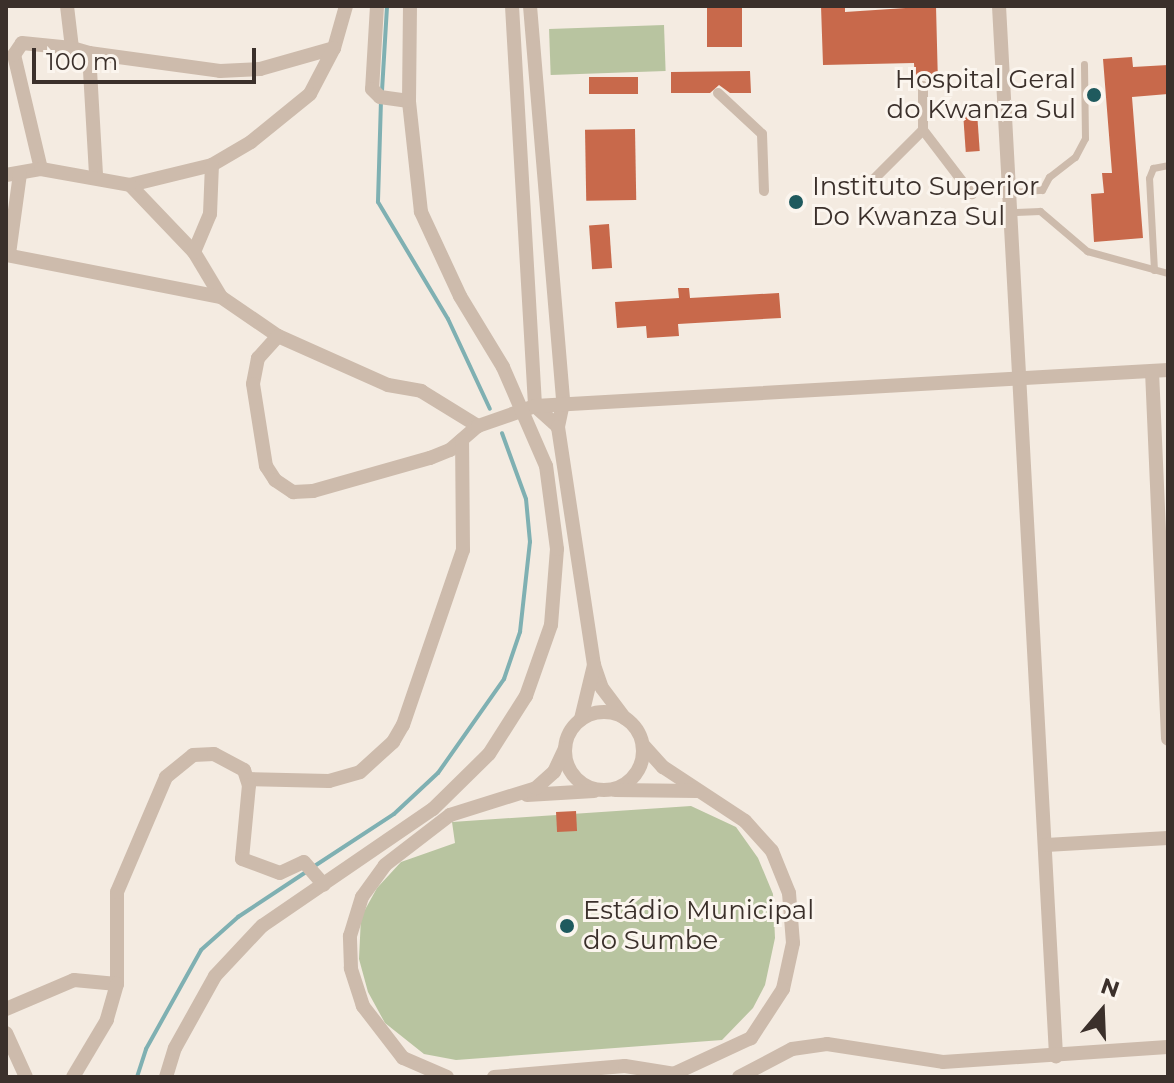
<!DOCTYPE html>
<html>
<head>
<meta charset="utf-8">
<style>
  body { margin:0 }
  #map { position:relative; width:1174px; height:1083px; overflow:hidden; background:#f4ebe1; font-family:Montserrat,sans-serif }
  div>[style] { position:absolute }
  .green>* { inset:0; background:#b8c4a0; transform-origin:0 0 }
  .stream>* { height:4px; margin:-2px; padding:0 2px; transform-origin:2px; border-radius:2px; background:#7fb0b2 }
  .building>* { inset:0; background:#c8694b; transform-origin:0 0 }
  .service>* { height:7px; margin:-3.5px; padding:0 3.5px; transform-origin:3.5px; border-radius:3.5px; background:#cdbbac }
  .pedestrian>* { height:10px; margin:-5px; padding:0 5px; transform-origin:5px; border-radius:5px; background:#cdbbac }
  .minor>* { height:14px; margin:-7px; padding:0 7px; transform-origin:7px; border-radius:7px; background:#cdbbac }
  .minor>.ring { margin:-7px; padding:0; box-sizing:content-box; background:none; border:14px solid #cdbbac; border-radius:50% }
  .dots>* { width:22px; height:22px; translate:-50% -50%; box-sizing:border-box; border:4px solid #fbf5ee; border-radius:50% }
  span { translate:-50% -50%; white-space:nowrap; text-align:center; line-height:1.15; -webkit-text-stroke:6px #fbf5ee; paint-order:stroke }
  .poi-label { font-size:26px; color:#3b302b }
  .right { translate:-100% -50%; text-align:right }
  .left { translate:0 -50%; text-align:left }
  .frame { position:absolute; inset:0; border:8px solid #3b302b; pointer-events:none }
  .north { position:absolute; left:1062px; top:971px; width:80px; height:80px; -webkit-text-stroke:6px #fbf5ee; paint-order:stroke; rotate:19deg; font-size:22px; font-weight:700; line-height:32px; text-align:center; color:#3b302b }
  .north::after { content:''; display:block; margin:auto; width:28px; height:36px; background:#3b302b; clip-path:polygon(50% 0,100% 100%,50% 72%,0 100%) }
  .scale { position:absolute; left:32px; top:48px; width:224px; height:36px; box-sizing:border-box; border:4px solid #3b302b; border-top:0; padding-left:10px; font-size:24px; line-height:28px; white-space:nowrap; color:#3b302b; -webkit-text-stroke:6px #fbf5ee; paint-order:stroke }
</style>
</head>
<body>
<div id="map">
  <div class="green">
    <i style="left:664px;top:25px;width:46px;height:115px;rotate:88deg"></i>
    <i style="clip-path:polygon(691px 806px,736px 827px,758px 858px,773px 894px,775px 938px,765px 985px,753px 1008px,722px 1040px,456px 1060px,424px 1054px,385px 1023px,368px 992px,359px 959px,361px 917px,377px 888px,401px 862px,455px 843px,452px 822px)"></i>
  </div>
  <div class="stream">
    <i style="left:382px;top:91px;width:85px;rotate:-86.6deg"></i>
    <i style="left:381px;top:100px;width:102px;rotate:91.7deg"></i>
    <i style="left:378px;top:202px;width:136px;rotate:59.1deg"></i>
    <i style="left:448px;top:319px;width:99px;rotate:65deg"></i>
    <i style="left:313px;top:867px;width:97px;rotate:-33.2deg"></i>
    <i style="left:394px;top:814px;width:60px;rotate:-43deg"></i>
    <i style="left:438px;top:773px;width:115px;rotate:-54.9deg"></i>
    <i style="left:504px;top:679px;width:50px;rotate:-71.2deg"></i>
    <i style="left:520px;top:632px;width:91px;rotate:-83.7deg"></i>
    <i style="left:530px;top:542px;width:43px;rotate:-95.3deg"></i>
    <i style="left:526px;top:499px;width:70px;rotate:-110deg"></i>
    <i style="left:137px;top:1077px;width:29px;rotate:-72deg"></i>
    <i style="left:146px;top:1049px;width:113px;rotate:-60.9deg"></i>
    <i style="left:201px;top:950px;width:50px;rotate:-41.7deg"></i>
    <i style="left:238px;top:917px;width:82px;rotate:-33.5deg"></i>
  </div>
  <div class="building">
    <i style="left:707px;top:6px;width:35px;height:41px"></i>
    <i style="clip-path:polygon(821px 6px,845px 6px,845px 12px,936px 6px,938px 84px,922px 78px,915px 85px,914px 63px,823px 65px)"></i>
    <i style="clip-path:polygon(1132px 57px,1133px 67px,1168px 65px,1168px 94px,1132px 97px,1143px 238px,1094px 242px,1091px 194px,1104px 193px,1102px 173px,1112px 173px,1103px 59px)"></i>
    <i style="clip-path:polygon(750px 71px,751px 93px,730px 93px,719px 85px,710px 93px,671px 93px,671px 72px)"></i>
    <i style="left:638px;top:77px;width:17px;height:49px;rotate:90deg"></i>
    <i style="left:977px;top:112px;width:39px;height:14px;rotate:86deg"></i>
    <i style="left:635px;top:129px;width:71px;height:50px;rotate:89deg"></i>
    <i style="left:609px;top:224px;width:44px;height:20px;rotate:86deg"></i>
    <i style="clip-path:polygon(678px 288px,689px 288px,690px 298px,779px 293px,781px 318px,678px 324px,679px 336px,647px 338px,646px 326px,617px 328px,615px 302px,679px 298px)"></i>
    <i style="left:576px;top:811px;width:20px;height:20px;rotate:87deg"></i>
  </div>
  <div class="service">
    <i style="left:1011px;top:192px;width:31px;rotate:-4deg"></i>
    <i style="left:1042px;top:190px;width:15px;rotate:-62deg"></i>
    <i style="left:1049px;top:177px;width:33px;rotate:-38deg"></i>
    <i style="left:1075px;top:157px;width:21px;rotate:-62deg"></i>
    <i style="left:1085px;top:138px;width:74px;rotate:-90.8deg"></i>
    <i style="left:1012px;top:212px;width:28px;rotate:-2deg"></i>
    <i style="left:1040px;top:211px;width:62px;rotate:40.4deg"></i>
    <i style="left:1087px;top:251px;width:84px;rotate:15.2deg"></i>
    <i style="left:1154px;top:270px;width:92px;rotate:-93.1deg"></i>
    <i style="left:1149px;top:178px;width:11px;rotate:-68deg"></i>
    <i style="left:1153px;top:168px;width:15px;rotate:-11deg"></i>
  </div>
  <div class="pedestrian">
    <i style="left:718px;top:93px;width:60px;rotate:43deg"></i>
    <i style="left:762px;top:134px;width:57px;rotate:88deg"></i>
    <i style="left:923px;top:130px;width:81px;rotate:52.6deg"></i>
    <i style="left:868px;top:185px;width:78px;rotate:-45deg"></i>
    <i style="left:923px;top:130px;width:44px;rotate:-90deg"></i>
  </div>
  <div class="minor">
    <i style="left:67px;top:6px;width:42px;rotate:83.2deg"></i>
    <i style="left:72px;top:48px;width:18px;rotate:16deg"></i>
    <i style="left:89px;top:53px;width:132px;rotate:7.8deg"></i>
    <i style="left:220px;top:71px;width:40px;rotate:-2.9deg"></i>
    <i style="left:260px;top:69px;width:77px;rotate:-15.8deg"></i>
    <i style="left:346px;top:6px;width:44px;rotate:105.9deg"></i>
    <i style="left:334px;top:48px;width:52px;rotate:117.6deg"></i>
    <i style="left:310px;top:94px;width:76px;rotate:140.9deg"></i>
    <i style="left:251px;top:142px;width:45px;rotate:149.5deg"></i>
    <i style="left:212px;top:165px;width:84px;rotate:166.3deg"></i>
    <i style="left:130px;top:185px;width:93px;rotate:46.3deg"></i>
    <i style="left:194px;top:252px;width:52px;rotate:59deg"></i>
    <i style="left:221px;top:297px;width:69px;rotate:34.4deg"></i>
    <i style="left:278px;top:336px;width:120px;rotate:24deg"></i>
    <i style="left:388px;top:385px;width:34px;rotate:10deg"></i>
    <i style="left:421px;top:391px;width:67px;rotate:31.6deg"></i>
    <i style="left:377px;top:6px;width:83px;rotate:93.4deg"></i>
    <i style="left:372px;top:89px;width:11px;rotate:45deg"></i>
    <i style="left:380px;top:97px;width:29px;rotate:8deg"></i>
    <i style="left:512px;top:6px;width:401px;rotate:86.7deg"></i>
    <i style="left:535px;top:406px;width:31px;rotate:42deg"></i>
    <i style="left:530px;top:6px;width:398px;rotate:85.2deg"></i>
    <i style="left:563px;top:403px;width:25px;rotate:102deg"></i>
    <i style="left:558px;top:427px;width:241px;rotate:81.4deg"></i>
    <i style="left:594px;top:665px;width:24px;rotate:71deg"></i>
    <i style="left:602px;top:688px;width:38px;rotate:53deg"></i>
    <i style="left:999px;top:6px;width:1052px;rotate:86.89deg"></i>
    <i style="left:89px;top:53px;width:123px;rotate:86.7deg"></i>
    <i style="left:41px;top:169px;width:117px;rotate:-103.3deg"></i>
    <i style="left:14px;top:55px;width:14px;rotate:-56deg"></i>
    <i style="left:22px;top:43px;width:50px;rotate:5.7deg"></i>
    <i style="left:6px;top:175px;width:36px;rotate:-10deg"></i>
    <i style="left:41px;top:169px;width:90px;rotate:10.2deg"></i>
    <i style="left:194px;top:252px;width:41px;rotate:-67.2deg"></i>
    <i style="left:210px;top:214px;width:49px;rotate:-87.7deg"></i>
    <i style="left:9px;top:254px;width:81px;rotate:-82.2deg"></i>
    <i style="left:6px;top:255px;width:219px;rotate:11.1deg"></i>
    <i style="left:278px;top:336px;width:30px;rotate:132deg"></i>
    <i style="left:258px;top:358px;width:26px;rotate:101deg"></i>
    <i style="left:253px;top:384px;width:83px;rotate:81deg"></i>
    <i style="left:266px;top:466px;width:17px;rotate:57deg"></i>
    <i style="left:275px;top:480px;width:22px;rotate:34deg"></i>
    <i style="left:293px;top:492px;width:20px;rotate:-3deg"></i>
    <i style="left:313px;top:491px;width:122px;rotate:-15.8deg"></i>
    <i style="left:430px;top:458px;width:22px;rotate:-22deg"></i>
    <i style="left:450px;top:450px;width:37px;rotate:-41deg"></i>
    <i style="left:478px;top:426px;width:60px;rotate:-19.3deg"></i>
    <i style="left:535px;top:406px;width:634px;rotate:-3.26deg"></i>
    <i style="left:1152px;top:371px;width:368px;rotate:87.5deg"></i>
    <i class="ring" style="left:565px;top:712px;width:64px;height:64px"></i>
    <i style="left:581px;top:719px;width:56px;rotate:-76.5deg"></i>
    <i style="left:643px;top:745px;width:30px;rotate:48deg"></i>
    <i style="left:663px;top:767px;width:98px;rotate:33.4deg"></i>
    <i style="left:745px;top:821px;width:40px;rotate:48deg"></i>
    <i style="left:772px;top:851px;width:45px;rotate:68deg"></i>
    <i style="left:789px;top:893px;width:50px;rotate:85.4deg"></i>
    <i style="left:793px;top:943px;width:47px;rotate:102.3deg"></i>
    <i style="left:783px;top:989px;width:59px;rotate:123.1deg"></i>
    <i style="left:751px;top:1038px;width:93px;rotate:155.1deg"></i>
    <i style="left:248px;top:779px;width:81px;rotate:1.4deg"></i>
    <i style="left:329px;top:781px;width:32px;rotate:-16deg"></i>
    <i style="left:360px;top:772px;width:45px;rotate:-42.3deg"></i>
    <i style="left:393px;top:742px;width:20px;rotate:-60deg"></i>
    <i style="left:403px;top:725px;width:185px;rotate:-71.1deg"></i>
    <i style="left:463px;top:550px;width:110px;rotate:-90.5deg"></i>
    <i style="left:615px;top:790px;width:82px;rotate:0.7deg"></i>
    <i style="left:527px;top:795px;width:67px;rotate:-3.4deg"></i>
    <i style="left:1046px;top:845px;width:122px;rotate:-3.3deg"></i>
    <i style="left:117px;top:984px;width:92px;rotate:-90deg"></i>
    <i style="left:117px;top:892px;width:125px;rotate:-66.9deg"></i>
    <i style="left:166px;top:777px;width:35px;rotate:-39deg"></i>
    <i style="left:193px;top:755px;width:21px;rotate:-3deg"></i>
    <i style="left:214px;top:754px;width:34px;rotate:28deg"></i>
    <i style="left:244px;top:770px;width:16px;rotate:72deg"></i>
    <i style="left:249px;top:785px;width:74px;rotate:95.4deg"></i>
    <i style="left:242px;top:859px;width:40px;rotate:20.2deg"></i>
    <i style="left:280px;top:873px;width:26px;rotate:-25deg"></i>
    <i style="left:304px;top:862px;width:30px;rotate:49deg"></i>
    <i style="left:6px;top:1009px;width:74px;rotate:-23.1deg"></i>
    <i style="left:74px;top:980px;width:43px;rotate:5.3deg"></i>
    <i style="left:117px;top:984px;width:37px;rotate:106deg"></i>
    <i style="left:107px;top:1020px;width:66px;rotate:120.8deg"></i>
    <i style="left:6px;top:1033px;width:48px;rotate:65.6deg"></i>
    <i style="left:166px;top:1077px;width:30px;rotate:-73deg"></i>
    <i style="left:175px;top:1048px;width:82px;rotate:-60.9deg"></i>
    <i style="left:215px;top:976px;width:69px;rotate:-46.8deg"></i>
    <i style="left:262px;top:926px;width:207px;rotate:-34.4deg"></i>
    <i style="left:433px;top:809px;width:78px;rotate:-44.5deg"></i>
    <i style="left:489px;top:754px;width:69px;rotate:-57.5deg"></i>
    <i style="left:526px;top:696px;width:75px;rotate:-70.6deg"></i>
    <i style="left:551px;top:625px;width:76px;rotate:-85.5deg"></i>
    <i style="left:557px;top:549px;width:84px;rotate:-97.5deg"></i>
    <i style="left:546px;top:466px;width:108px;rotate:-113.5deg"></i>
    <i style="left:503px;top:367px;width:83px;rotate:-121.2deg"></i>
    <i style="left:460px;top:296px;width:93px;rotate:-114.9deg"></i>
    <i style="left:421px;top:212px;width:112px;rotate:-96.2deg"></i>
    <i style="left:409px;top:101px;width:95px;rotate:-89.4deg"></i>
    <i style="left:447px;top:1077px;width:48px;rotate:-156.6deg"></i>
    <i style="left:403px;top:1058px;width:66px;rotate:-127.6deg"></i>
    <i style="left:363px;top:1006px;width:40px;rotate:-108deg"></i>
    <i style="left:351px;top:968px;width:32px;rotate:-92deg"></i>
    <i style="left:350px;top:936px;width:41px;rotate:-72.9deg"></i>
    <i style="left:362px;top:897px;width:39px;rotate:-54deg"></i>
    <i style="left:385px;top:865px;width:82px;rotate:-37.6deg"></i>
    <i style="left:450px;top:815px;width:90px;rotate:-17.4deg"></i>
    <i style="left:536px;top:788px;width:24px;rotate:-42deg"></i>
    <i style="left:554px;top:772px;width:26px;rotate:-65deg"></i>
    <i style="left:494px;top:1077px;width:131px;rotate:-4.8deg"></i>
    <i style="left:625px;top:1066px;width:52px;rotate:8.9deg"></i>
    <i style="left:739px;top:1077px;width:60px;rotate:-27.8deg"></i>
    <i style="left:792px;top:1049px;width:35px;rotate:-8deg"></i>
    <i style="left:827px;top:1044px;width:117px;rotate:8.8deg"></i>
    <i style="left:943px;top:1062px;width:225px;rotate:-3.8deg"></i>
  </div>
  <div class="dots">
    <i style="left:1094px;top:95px;background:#1f5a5e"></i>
    <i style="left:796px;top:202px;background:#1f5a5e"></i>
    <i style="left:567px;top:926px;background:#1f5a5e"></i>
  </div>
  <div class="poi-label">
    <span class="right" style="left:1076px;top:95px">Hospital Geral<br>do Kwanza Sul</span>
    <span class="left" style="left:812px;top:202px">Instituto Superior<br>Do Kwanza Sul</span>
    <span class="left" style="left:583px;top:926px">Estádio Municipal<br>do Sumbe</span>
  </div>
  <div class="frame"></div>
  <div class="north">N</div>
  <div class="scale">100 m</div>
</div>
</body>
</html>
